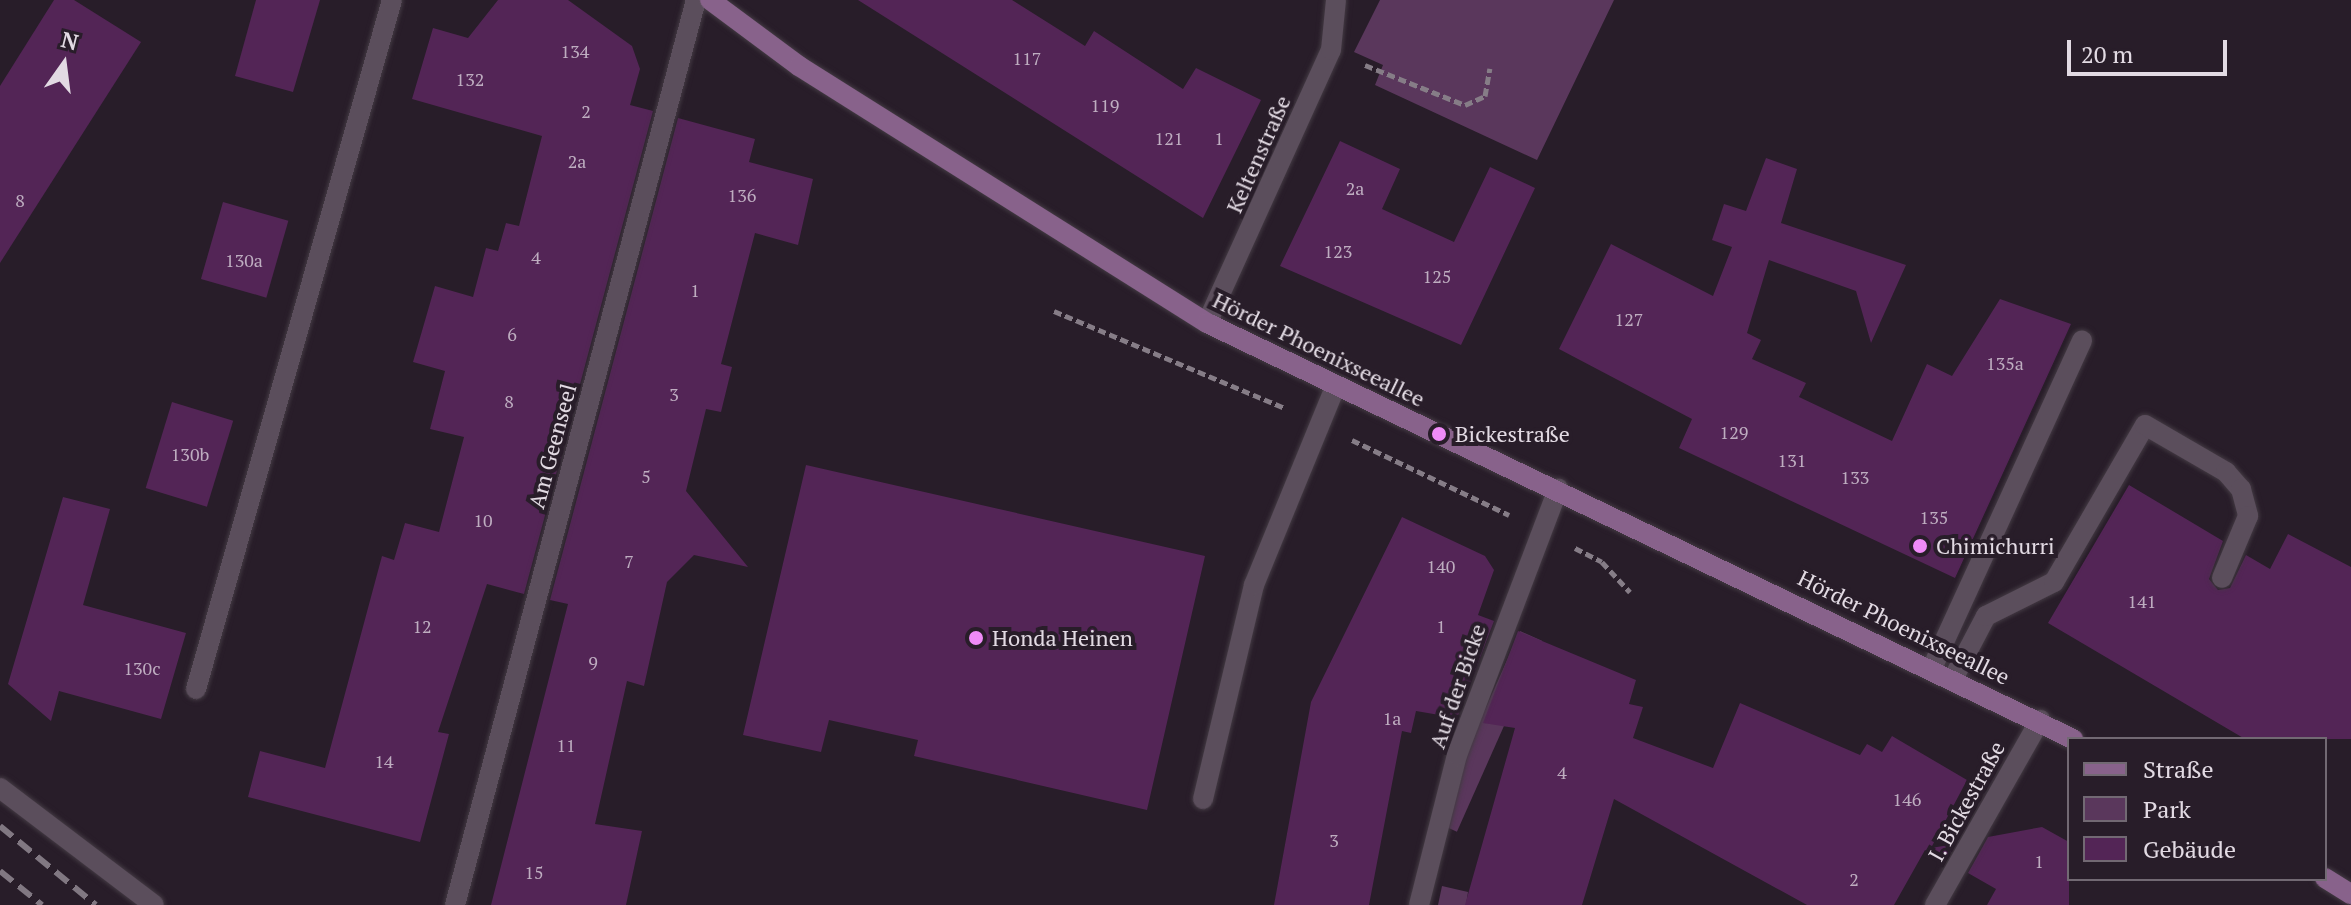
<!DOCTYPE html>
<html>
<head>
<meta charset="utf-8">
<style>
  body { margin:0 }
  #map { position:relative; width:2351px; height:905px; overflow:hidden; background:#281d29; font-family:"PT Serif",serif }
  div>[style] { position:absolute }
  .green>* { inset:0; background:#5a375c; transform-origin:0 0 }
  .building>* { inset:0; background:#532556; transform-origin:0 0 }
  .path>* { height:5px; margin-top:-2.5px; transform-origin:0; background:repeating-linear-gradient(90deg,#867d87 0 8px,transparent 0 12px) }
  .roads { filter:drop-shadow(0 0 2px #433a43) drop-shadow(0 0 2px #433a43) }
  .service>* { height:20px; margin:-10px; padding:0 10px; transform-origin:10px; border-radius:10px; background:#5b4e5c }
  .minor>* { height:20px; margin:-10px; padding:0 10px; transform-origin:10px; border-radius:10px; background:#5b4e5c }
  .secondary>* { height:20px; margin:-10px; padding:0 10px; transform-origin:10px; border-radius:10px; background:#88628b }
  .rail>* { height:6px; margin-top:-3px; transform-origin:0; background:repeating-linear-gradient(90deg,#817882 0 16px,transparent 0 24px) }
  .dots>* { width:22px; height:22px; translate:-50% -50%; box-sizing:border-box; border:4px solid #281d29; border-radius:50% }
  span { translate:-50% -50%; white-space:nowrap; text-align:center; line-height:1.15; -webkit-text-stroke:8px #281d29; paint-order:stroke }
  .number-label { font-size:18px; color:#beadc0 }
  .number-label span { -webkit-text-stroke-width:0 }
  .street-label { font-size:22px; color:#e2dae3 }
  .poi-label { font-size:22px; color:#e2dae3 }
  .left { translate:0 -50%; text-align:left }
  .legend { position:absolute; left:2067px; top:737px; width:260px; height:144px; box-sizing:border-box; background:#281d29; border:2px solid #726973; margin:0; padding:10px 14px; list-style:none; font-size:24px; color:#e2dae3 }
  .legend li { display:flex; align-items:center; gap:16px; height:40px }
  .legend b { width:40px; border:2px solid #726973 }
  .north { position:absolute; left:24px; top:24px; width:80px; height:80px; -webkit-text-stroke:6px #281d29; paint-order:stroke; rotate:14deg; font-size:22px; font-weight:700; line-height:32px; text-align:center; color:#e2dae3 }
  .north::after { content:''; display:block; margin:auto; width:28px; height:36px; background:#e2dae3; clip-path:polygon(50% 0,100% 100%,50% 72%,0 100%) }
  .scale { position:absolute; left:2067px; top:40px; width:160px; height:36px; box-sizing:border-box; border:4px solid #e2dae3; border-top:0; padding-left:10px; font-size:24px; line-height:28px; white-space:nowrap; color:#e2dae3; -webkit-text-stroke:6px #281d29; paint-order:stroke }
</style>
</head>
<body>
<div id="map">
  <div class="green">
    <i style="clip-path:polygon(1380px 0,1614px 0,1537px 160px,1375px 85px,1383px 65px,1354px 52px)"></i>
    <i style="left:1520px;top:631px;width:24px;height:209px;rotate:24deg"></i>
    <i style="clip-path:polygon(1442px 886px,1468px 892px,1466px 905px,1438px 905px)"></i>
  </div>
  <div class="building">
    <i style="clip-path:polygon(54px 0,74px 0,141px 42px,0 263px,0 86px)"></i>
    <i style="clip-path:polygon(256px 0,320px 0,293px 92px,235px 76px)"></i>
    <i style="clip-path:polygon(498px 0,568px 0,632px 46px,640px 69px,630px 105px,653px 111px,524px 594px,487px 584px,438px 732px,449px 734px,420px 842px,248px 797px,260px 751px,325px 768px,382px 556px,394px 560px,405px 523px,439px 532px,464px 437px,430px 429px,445px 371px,413px 362px,435px 286px,473px 297px,486px 248px,498px 251px,506px 223px,519px 226px,542px 136px,412px 99px,433px 28px,468px 38px)"></i>
    <i style="clip-path:polygon(858px 0,1012px 0,1085px 46px,1094px 31px,1183px 89px,1196px 68px,1261px 100px,1203px 218px)"></i>
    <i style="clip-path:polygon(678px 118px,755px 139px,749px 162px,813px 179px,798px 245px,755px 233px,721px 364px,732px 367px,721px 412px,706px 409px,686px 491px,748px 567px,694px 555px,667px 582px,644px 686px,627px 681px,595px 824px,642px 831px,626px 905px,491px 905px,568px 604px,550px 600px)"></i>
    <i style="clip-path:polygon(1340px 141px,1400px 169px,1382px 209px,1454px 242px,1490px 167px,1535px 188px,1461px 345px,1280px 266px)"></i>
    <i style="clip-path:polygon(1766px 158px,1797px 169px,1781px 223px,1906px 265px,1871px 343px,1856px 291px,1769px 260px,1747px 333px,1761px 340px,1752px 359px,1806px 383px,1799px 397px,1892px 441px,1927px 364px,1952px 376px,2000px 299px,2071px 324px,1955px 578px,1679px 448px,1692px 419px,1559px 349px,1611px 244px,1713px 296px,1732px 247px,1712px 240px,1724px 204px,1746px 211px)"></i>
    <i style="left:223px;top:202px;width:68px;height:80px;rotate:16deg"></i>
    <i style="left:172px;top:402px;width:64px;height:90px;rotate:17deg"></i>
    <i style="clip-path:polygon(806px 465px,1205px 556px,1147px 810px,914px 756px,918px 740px,829px 720px,821px 752px,743px 735px)"></i>
    <i style="clip-path:polygon(2129px 485px,2223px 541px,2209px 579px,2218px 590px,2230px 588px,2246px 555px,2270px 569px,2288px 534px,2351px 567px,2351px 739px,2245px 739px,2048px 623px)"></i>
    <i style="clip-path:polygon(63px 497px,110px 509px,83px 605px,186px 633px,161px 719px,59px 691px,51px 721px,8px 684px)"></i>
    <i style="clip-path:polygon(1402px 517px,1485px 556px,1494px 570px,1478px 615px,1494px 621px,1457px 718px,1416px 711px,1411px 733px,1402px 731px,1369px 905px,1274px 905px,1311px 702px)"></i>
    <i style="clip-path:polygon(1518px 631px,1636px 680px,1629px 704px,1643px 707px,1633px 738px,1713px 768px,1740px 703px,1860px 755px,1867px 744px,1882px 752px,1892px 736px,1967px 780px,1931px 848px,1955px 844px,1945px 861px,1925px 850px,1894px 905px,1807px 905px,1614px 799px,1582px 905px,1465px 905px,1515px 728px,1483px 723px)"></i>
    <i style="clip-path:polygon(2042px 827px,2069px 842px,2069px 905px,1987px 905px,1996px 889px,1968px 873px,1988px 837px)"></i>
  </div>
  <div class="path">
    <i style="left:1365px;top:65px;width:108px;rotate:21.8deg"></i>
    <i style="left:1465px;top:105px;width:22px;rotate:-24deg"></i>
    <i style="left:1485px;top:96px;width:28px;rotate:-80deg"></i>
    <i style="left:1054px;top:311px;width:251px;rotate:22.8deg"></i>
    <i style="left:1352px;top:440px;width:174px;rotate:25.5deg"></i>
    <i style="left:1575px;top:548px;width:30px;rotate:27deg"></i>
    <i style="left:1602px;top:562px;width:41px;rotate:47deg"></i>
  </div>
  <div class="roads">
    <div class="service">
      <i style="left:1933px;top:666px;width:358px;rotate:-65.4deg"></i>
      <i style="left:1954px;top:677px;width:69px;rotate:-62.3deg"></i>
      <i style="left:1986px;top:616px;width:76px;rotate:-26.6deg"></i>
      <i style="left:2054px;top:582px;width:181px;rotate:-59.9deg"></i>
      <i style="left:2145px;top:425px;width:94px;rotate:30.1deg"></i>
      <i style="left:2226px;top:472px;width:23px;rotate:49deg"></i>
      <i style="left:2241px;top:489px;width:28px;rotate:75deg"></i>
      <i style="left:2248px;top:516px;width:67px;rotate:112.8deg"></i>
      <i style="left:196px;top:689px;width:716px;rotate:-74.12deg"></i>
      <i style="left:0;top:788px;width:193px;rotate:37.2deg"></i>
      <i style="left:1203px;top:799px;width:220px;rotate:-76.6deg"></i>
      <i style="left:1254px;top:585px;width:216px;rotate:-67.7deg"></i>
    </div>
    <div class="minor">
      <i style="left:1207px;top:323px;width:300px;rotate:-65.6deg"></i>
      <i style="left:1331px;top:50px;width:50px;rotate:-84.3deg"></i>
      <i style="left:455px;top:905px;width:937px;rotate:-75.09deg"></i>
      <i style="left:1419px;top:905px;width:155px;rotate:-75.8deg"></i>
      <i style="left:1457px;top:755px;width:285px;rotate:-69.2deg"></i>
      <i style="left:1935px;top:905px;width:213px;rotate:-60.4deg"></i>
    </div>
    <div class="secondary">
      <i style="left:710px;top:0;width:111px;rotate:36.6deg"></i>
      <i style="left:799px;top:66px;width:482px;rotate:32.2deg"></i>
      <i style="left:1207px;top:323px;width:961px;rotate:25.66deg"></i>
      <i style="left:2325px;top:878px;width:31px;rotate:32deg"></i>
    </div>
  </div>
  <div class="rail">
    <i style="left:0;top:826px;width:124px;rotate:39.5deg"></i>
    <i style="left:0;top:871px;width:54px;rotate:39deg"></i>
  </div>
  <div class="dots">
    <i style="left:1439px;top:434px;background:#ef8bf7"></i>
    <i style="left:1920px;top:546px;background:#ef8bf7"></i>
    <i style="left:976px;top:638px;background:#ef8bf7"></i>
  </div>
  <div class="number-label">
    <span style="left:575px;top:51px">134</span>
    <span style="left:1027px;top:58px">117</span>
    <span style="left:470px;top:79px">132</span>
    <span style="left:1105px;top:105px">119</span>
    <span style="left:586px;top:111px">2</span>
    <span style="left:1169px;top:138px">121</span>
    <span style="left:1219px;top:138px">1</span>
    <span style="left:577px;top:161px">2a</span>
    <span style="left:1355px;top:188px">2a</span>
    <span style="left:742px;top:195px">136</span>
    <span style="left:20px;top:200px">8</span>
    <span style="left:1338px;top:251px">123</span>
    <span style="left:536px;top:257px">4</span>
    <span style="left:244px;top:260px">130a</span>
    <span style="left:1437px;top:276px">125</span>
    <span style="left:695px;top:290px">1</span>
    <span style="left:1629px;top:319px">127</span>
    <span style="left:512px;top:334px">6</span>
    <span style="left:2005px;top:363px">135a</span>
    <span style="left:674px;top:394px">3</span>
    <span style="left:509px;top:401px">8</span>
    <span style="left:1734px;top:432px">129</span>
    <span style="left:190px;top:454px">130b</span>
    <span style="left:1792px;top:460px">131</span>
    <span style="left:646px;top:476px">5</span>
    <span style="left:1855px;top:477px">133</span>
    <span style="left:1934px;top:517px">135</span>
    <span style="left:483px;top:520px">10</span>
    <span style="left:629px;top:561px">7</span>
    <span style="left:1441px;top:566px">140</span>
    <span style="left:2142px;top:601px">141</span>
    <span style="left:422px;top:626px">12</span>
    <span style="left:1441px;top:626px">1</span>
    <span style="left:593px;top:662px">9</span>
    <span style="left:142px;top:668px">130c</span>
    <span style="left:1392px;top:718px">1a</span>
    <span style="left:566px;top:745px">11</span>
    <span style="left:384px;top:761px">14</span>
    <span style="left:1562px;top:772px">4</span>
    <span style="left:1907px;top:799px">146</span>
    <span style="left:1334px;top:840px">3</span>
    <span style="left:2039px;top:861px">1</span>
    <span style="left:534px;top:872px">15</span>
    <span style="left:1854px;top:879px">2</span>
  </div>
  <div class="street-label">
    <span style="left:1258px;top:154px;rotate:-66deg">Keltenstraße</span>
    <span style="left:1319px;top:349px;rotate:26deg">Hörder Phoenixseeallee</span>
    <span style="left:552px;top:446px;rotate:-75deg">Am Geenseel</span>
    <span style="left:1904px;top:627px;rotate:26deg">Hörder Phoenixseeallee</span>
    <span style="left:1457px;top:686px;rotate:-71deg">Auf der Bicke</span>
    <span style="left:1966px;top:801px;rotate:-61deg">I. Bickestraße</span>
  </div>
  <div class="poi-label">
    <span class="left" style="left:1455px;top:434px">Bickestraße</span>
    <span class="left" style="left:1936px;top:546px">Chimichurri</span>
    <span class="left" style="left:992px;top:638px">Honda Heinen</span>
  </div>
  <ul class="legend">
  <li><b style="height:10px;background:#88628b"></b>Straße</li>
  <li><b style="height:22px;background:#5a375c"></b>Park</li>
  <li><b style="height:22px;background:#532556"></b>Gebäude</li>
  </ul>
  <div class="north">N</div>
  <div class="scale">20 m</div>
</div>
</body>
</html>
